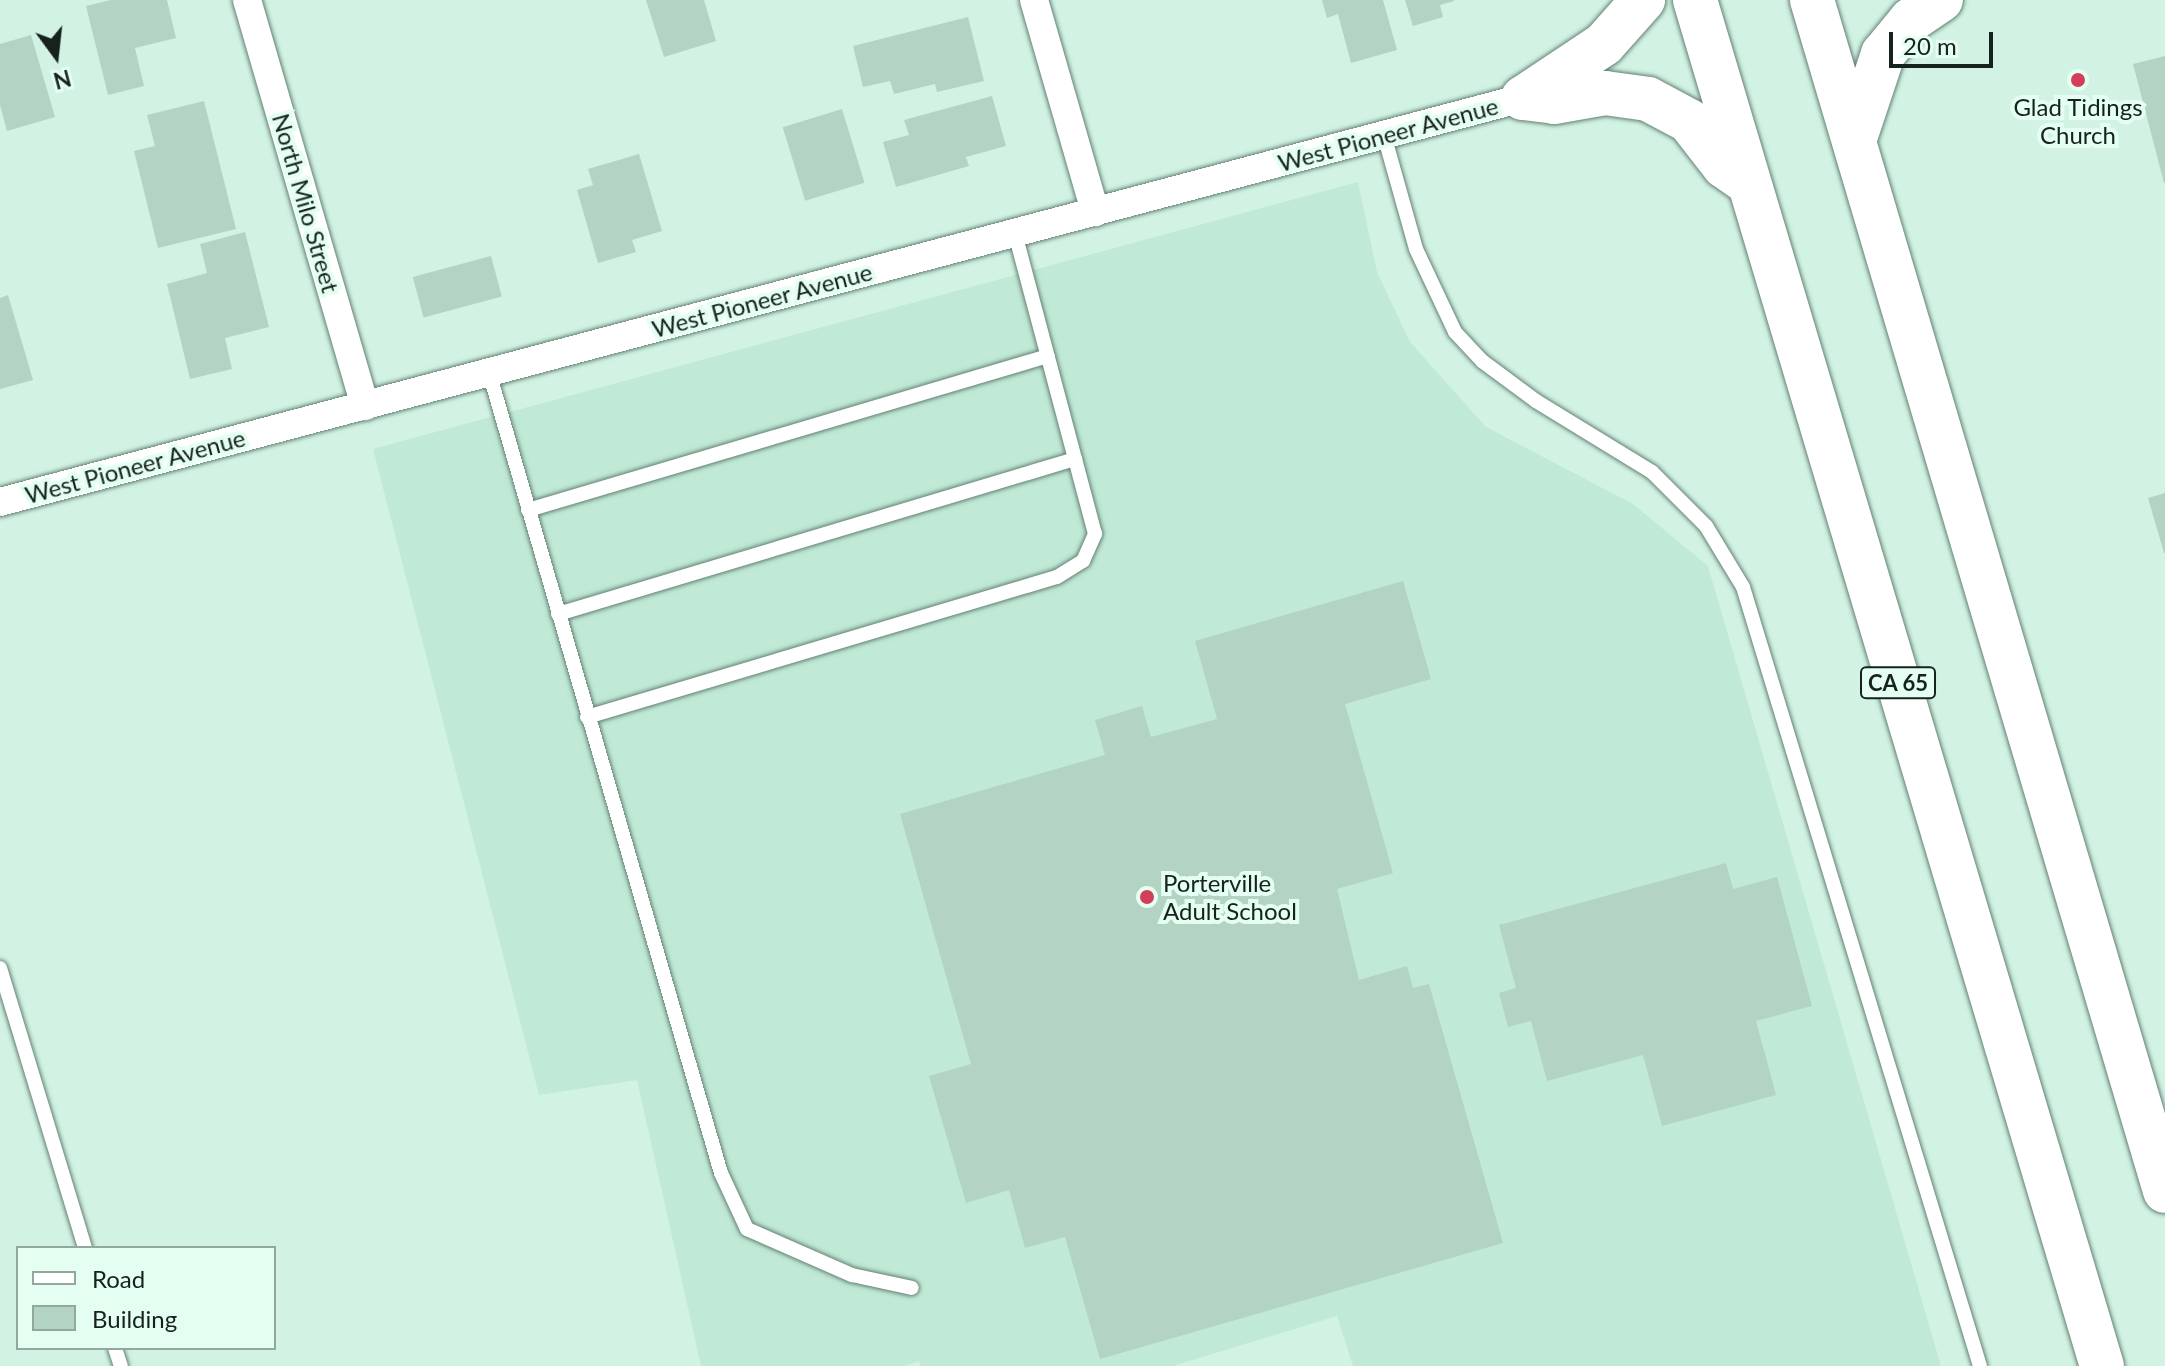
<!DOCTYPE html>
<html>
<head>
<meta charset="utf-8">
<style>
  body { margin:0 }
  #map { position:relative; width:2165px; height:1366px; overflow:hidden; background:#d2f3e4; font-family:Lato,sans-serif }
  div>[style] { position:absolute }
  .built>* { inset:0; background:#c0e9d6 }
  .building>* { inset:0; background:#b3d3c3; transform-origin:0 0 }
  .roads { filter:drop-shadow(0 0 2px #648174) drop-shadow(0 0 2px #648174) }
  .lane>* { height:14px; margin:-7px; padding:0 7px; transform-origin:7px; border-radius:7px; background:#fff }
  .street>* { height:28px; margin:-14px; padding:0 14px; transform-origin:14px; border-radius:14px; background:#fff }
  .highway>* { height:44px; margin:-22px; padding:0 22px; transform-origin:22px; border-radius:22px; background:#fff }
  .dots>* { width:22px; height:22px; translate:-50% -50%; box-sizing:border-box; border:4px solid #e4fff2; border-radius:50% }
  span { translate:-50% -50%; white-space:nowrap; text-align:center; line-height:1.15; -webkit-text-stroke:8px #e4fff2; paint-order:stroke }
  .shield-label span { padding:2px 6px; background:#e4fff2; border:2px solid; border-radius:6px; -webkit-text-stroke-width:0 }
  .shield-label { font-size:22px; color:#16221d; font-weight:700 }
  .poi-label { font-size:24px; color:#16221d }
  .left { translate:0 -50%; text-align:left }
  .street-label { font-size:24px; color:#16221d }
  .legend { position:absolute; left:16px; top:1246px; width:260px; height:104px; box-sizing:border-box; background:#e4fff2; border:2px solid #92a79d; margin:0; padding:10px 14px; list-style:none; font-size:24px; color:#16221d }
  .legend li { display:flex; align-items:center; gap:16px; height:40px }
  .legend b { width:40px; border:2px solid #92a79d }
  .north { position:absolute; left:16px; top:16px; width:80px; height:80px; -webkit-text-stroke:6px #e4fff2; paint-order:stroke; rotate:165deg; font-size:22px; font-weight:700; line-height:32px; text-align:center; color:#16221d }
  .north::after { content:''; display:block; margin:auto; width:28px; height:36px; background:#16221d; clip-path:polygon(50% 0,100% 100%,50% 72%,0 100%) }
  .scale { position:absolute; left:1889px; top:32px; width:104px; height:36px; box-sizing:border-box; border:4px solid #16221d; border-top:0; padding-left:10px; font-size:24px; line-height:28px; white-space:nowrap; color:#16221d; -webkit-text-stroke:6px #e4fff2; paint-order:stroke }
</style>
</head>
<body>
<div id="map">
  <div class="built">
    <i style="clip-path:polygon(1358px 182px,1377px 272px,1410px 342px,1486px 427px,1633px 504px,1708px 566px,1941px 1366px,1353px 1366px,1337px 1316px,1173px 1366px,920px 1366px,919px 1361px,904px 1366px,701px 1366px,637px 1080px,539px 1095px,373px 449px)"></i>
  </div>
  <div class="building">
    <i style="clip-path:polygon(111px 0,167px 0,176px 38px,135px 48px,144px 86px,108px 95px,86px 6px)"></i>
    <i style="clip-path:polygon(646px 0,704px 0,716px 41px,664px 57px)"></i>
    <i style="clip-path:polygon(1322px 0,1383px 0,1397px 50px,1351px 63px,1338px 14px,1327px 18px)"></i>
    <i style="clip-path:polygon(1405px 0,1454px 0,1454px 1px,1440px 5px,1443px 17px,1413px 26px)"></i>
    <i style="clip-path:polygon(968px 17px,984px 81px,937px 92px,935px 84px,894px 94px,890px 81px,863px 87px,853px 46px)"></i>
    <i style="clip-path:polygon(31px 35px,55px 117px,7px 131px,0 105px,0 44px)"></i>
    <i style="clip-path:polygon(2165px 56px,2165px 183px,2164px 183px,2133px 64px)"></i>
    <i style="clip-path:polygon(992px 96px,1006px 146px,966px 157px,969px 166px,896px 187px,883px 142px,909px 135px,904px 120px)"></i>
    <i style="clip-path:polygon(204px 101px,236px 229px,158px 248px,134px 151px,155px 146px,147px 115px)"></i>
    <i style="left:842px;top:109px;width:77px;height:62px;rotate:73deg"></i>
    <i style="clip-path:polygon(639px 154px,662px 231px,632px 240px,636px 252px,598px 263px,577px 190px,593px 185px,588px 169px)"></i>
    <i style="clip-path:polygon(245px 232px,269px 327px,225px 338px,232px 369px,190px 379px,167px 284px,207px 273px,200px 244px)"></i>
    <i style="left:491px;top:256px;width:42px;height:81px;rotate:75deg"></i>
    <i style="clip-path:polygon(8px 295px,33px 380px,0 389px,0 298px)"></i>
    <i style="clip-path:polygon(2165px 493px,2165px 553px,2164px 553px,2148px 498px)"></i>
    <i style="clip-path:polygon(1403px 581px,1431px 679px,1345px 704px,1393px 873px,1337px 889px,1359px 980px,1407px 966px,1413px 988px,1429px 984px,1503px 1243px,1100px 1359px,1065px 1237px,1025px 1248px,1009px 1190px,966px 1203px,929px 1076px,971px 1064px,900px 814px,1105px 755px,1095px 720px,1142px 706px,1151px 737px,1217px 719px,1195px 641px)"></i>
    <i style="clip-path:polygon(1726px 863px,1733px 889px,1777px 877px,1812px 1006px,1756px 1021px,1776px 1095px,1662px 1126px,1643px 1055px,1547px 1081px,1531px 1021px,1508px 1027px,1499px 993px,1516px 988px,1499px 925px)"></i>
  </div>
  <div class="roads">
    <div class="lane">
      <i style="left:1384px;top:135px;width:118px;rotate:74.3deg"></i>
      <i style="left:1416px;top:249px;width:92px;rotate:64.8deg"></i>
      <i style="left:1455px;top:332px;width:40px;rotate:47deg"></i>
      <i style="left:1482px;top:361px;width:67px;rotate:36.5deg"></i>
      <i style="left:1536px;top:401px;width:136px;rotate:31.5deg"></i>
      <i style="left:1652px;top:472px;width:76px;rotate:45deg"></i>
      <i style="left:1706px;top:526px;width:71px;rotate:58.8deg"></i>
      <i style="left:1743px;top:587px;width:814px;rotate:73.08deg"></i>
      <i style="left:489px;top:372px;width:834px;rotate:73.85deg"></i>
      <i style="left:721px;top:1173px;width:62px;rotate:65.1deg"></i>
      <i style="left:747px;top:1229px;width:115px;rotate:23.7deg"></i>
      <i style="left:852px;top:1275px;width:61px;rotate:12.2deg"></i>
      <i style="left:528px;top:510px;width:542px;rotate:-16.5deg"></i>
      <i style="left:558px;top:614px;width:540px;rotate:-16.69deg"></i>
      <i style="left:587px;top:717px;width:490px;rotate:-16.6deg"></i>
      <i style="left:1057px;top:577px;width:31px;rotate:-32deg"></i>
      <i style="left:1083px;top:561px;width:30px;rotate:-66deg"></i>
      <i style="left:1095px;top:534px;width:311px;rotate:-104.9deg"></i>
      <i style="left:0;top:968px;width:293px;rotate:73.1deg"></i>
      <i style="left:115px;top:1348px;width:19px;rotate:72deg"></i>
    </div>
    <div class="street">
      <i style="left:247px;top:0;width:423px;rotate:73.8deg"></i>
      <i style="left:1034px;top:0;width:221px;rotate:73.9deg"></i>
      <i style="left:0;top:502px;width:1576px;rotate:-14.86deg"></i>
    </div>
    <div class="highway">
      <i style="left:1695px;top:0;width:1425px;rotate:73.41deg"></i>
      <i style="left:1812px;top:0;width:1242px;rotate:73.49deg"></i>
      <i style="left:1523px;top:98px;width:31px;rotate:7deg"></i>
      <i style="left:1554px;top:102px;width:52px;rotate:-10deg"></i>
      <i style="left:1605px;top:93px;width:43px;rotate:7.9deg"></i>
      <i style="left:1648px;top:99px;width:47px;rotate:28.2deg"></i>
      <i style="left:1689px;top:121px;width:57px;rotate:52.1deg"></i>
      <i style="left:1724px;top:166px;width:28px;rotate:35deg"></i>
      <i style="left:1523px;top:98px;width:97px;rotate:-33.7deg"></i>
      <i style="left:1604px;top:44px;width:59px;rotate:-48.4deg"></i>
      <i style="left:1854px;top:141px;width:92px;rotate:-71.6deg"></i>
      <i style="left:1883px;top:54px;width:44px;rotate:-50.5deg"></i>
      <i style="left:1911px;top:20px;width:36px;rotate:-34deg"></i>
    </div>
  </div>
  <div class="dots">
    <i style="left:2078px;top:80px;background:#d14058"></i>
    <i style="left:1147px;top:897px;background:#d14058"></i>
  </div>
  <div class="shield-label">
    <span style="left:1898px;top:683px">CA 65</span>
  </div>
  <div class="poi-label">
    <span style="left:2078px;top:121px">Glad Tidings<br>Church</span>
    <span class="left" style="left:1163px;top:897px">Porterville<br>Adult School</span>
  </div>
  <div class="street-label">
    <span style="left:1388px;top:134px;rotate:-15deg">West Pioneer Avenue</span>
    <span style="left:306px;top:203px;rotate:74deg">North Milo Street</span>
    <span style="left:762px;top:300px;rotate:-15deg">West Pioneer Avenue</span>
    <span style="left:135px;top:466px;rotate:-15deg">West Pioneer Avenue</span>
  </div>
  <ul class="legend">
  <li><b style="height:10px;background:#fff"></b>Road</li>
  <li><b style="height:22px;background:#b3d3c3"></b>Building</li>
  </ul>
  <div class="north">N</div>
  <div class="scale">20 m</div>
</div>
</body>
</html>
